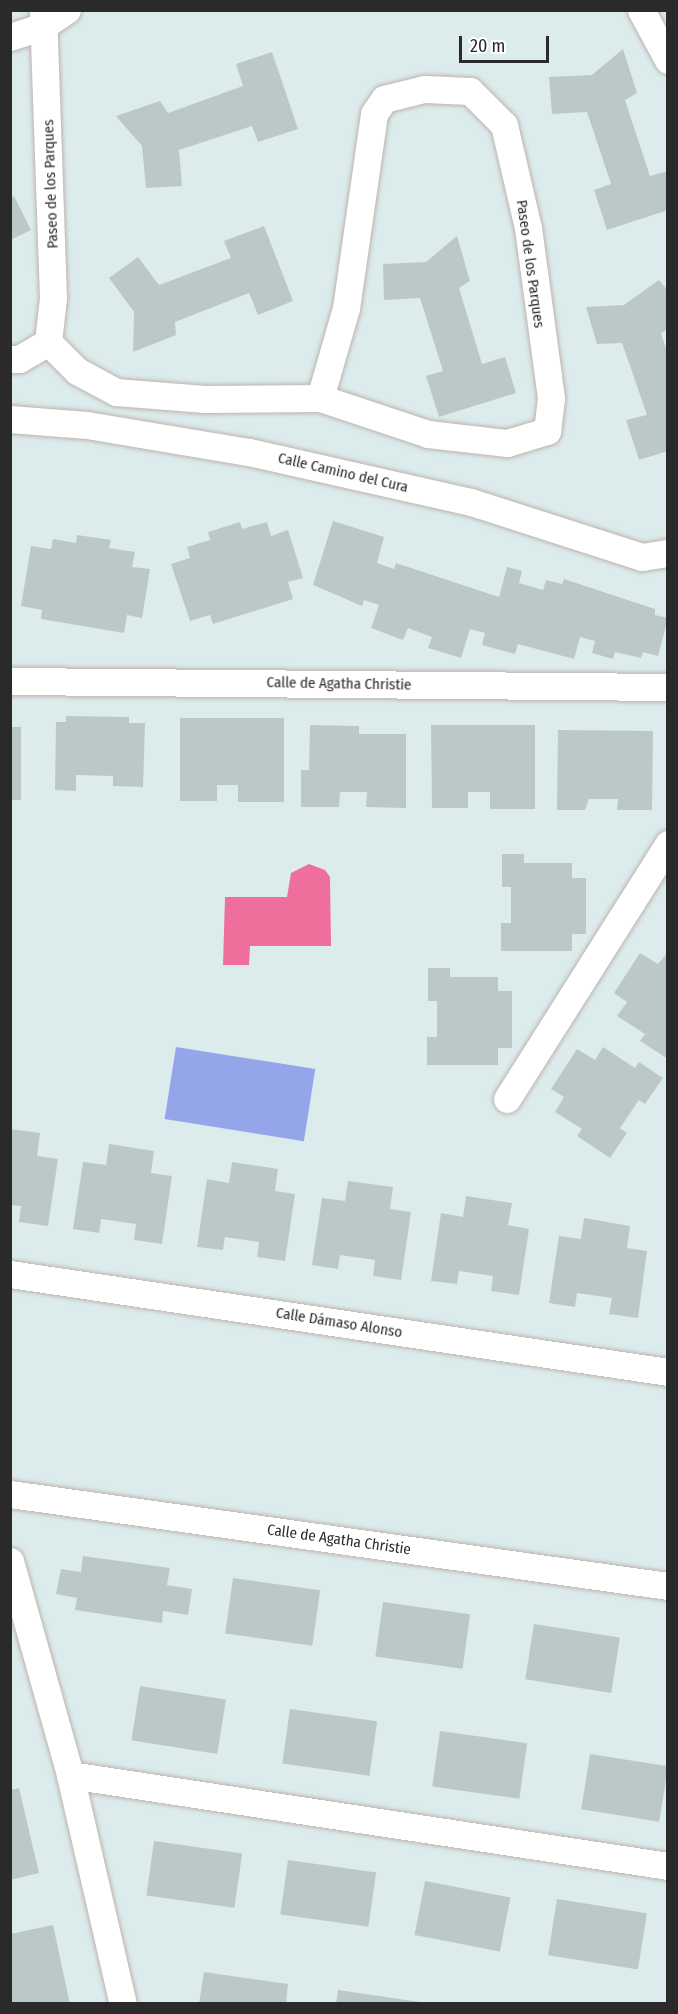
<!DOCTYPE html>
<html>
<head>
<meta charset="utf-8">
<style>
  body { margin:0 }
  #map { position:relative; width:678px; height:2014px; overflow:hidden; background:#dcecec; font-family:"Fira Sans Condensed",sans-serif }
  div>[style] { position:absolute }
  .pitch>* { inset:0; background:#94a5ea; transform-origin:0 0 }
  .water>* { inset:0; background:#ee6f9c }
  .building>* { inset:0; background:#bcc8c8; transform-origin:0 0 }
  .roads { filter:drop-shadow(0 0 2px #beb3b0) drop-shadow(0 0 2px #beb3b0) }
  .minor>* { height:27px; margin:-13.5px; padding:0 13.5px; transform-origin:13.5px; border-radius:13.5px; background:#fff }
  span { translate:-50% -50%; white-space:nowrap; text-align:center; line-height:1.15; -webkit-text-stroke:4.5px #fff; paint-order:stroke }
  .street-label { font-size:15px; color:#2a2a2a }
  .frame { position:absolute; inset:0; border:12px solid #2a2a2a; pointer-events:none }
  .scale { position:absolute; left:459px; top:36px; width:90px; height:27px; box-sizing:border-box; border:3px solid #2a2a2a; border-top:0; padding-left:8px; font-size:18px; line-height:21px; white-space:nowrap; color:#2a2a2a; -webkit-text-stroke:4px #fff; paint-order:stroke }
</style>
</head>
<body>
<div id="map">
  <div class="pitch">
    <i style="left:176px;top:1047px;width:141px;height:73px;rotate:9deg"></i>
  </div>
  <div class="water">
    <i style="clip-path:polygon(309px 864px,325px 870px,330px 877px,331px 946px,250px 946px,249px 965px,223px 965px,225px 897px,287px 897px,291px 873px)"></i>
  </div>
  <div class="building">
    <i style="clip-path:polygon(623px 49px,637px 93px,625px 100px,650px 176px,668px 171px,668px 210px,607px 230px,594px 190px,611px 184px,587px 112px,552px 114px,549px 77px,592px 75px)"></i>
    <i style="clip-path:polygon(272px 52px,298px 129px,258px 142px,252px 126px,179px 150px,182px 186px,146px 188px,142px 146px,116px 116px,160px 101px,168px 113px,243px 86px,236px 64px)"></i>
    <i style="clip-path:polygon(14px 196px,31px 230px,10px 240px,10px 198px)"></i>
    <i style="clip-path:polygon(264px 226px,293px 301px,258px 315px,249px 293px,175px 322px,176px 335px,133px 352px,134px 312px,109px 278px,138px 257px,159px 285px,231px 258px,224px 241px)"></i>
    <i style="clip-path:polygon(457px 236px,470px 281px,459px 288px,482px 364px,505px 357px,516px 393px,439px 417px,426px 376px,443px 371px,420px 298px,384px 300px,383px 264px,426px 262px)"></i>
    <i style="clip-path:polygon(659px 280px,668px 291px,668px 328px,661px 334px,668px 354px,668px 451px,639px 460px,626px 420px,647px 415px,622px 343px,597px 344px,586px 307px,624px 305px)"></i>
    <i style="clip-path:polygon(333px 521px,384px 537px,377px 563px,394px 569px,396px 563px,499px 597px,507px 567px,522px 571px,519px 583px,543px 590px,546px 580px,562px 584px,564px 579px,655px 609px,655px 615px,668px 618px,658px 656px,643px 652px,641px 658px,615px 652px,613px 659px,592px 653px,595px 641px,580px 637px,574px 659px,518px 644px,515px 654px,482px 645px,485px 633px,470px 629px,461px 658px,428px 648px,432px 637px,408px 628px,403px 640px,371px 628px,379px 605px,364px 600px,362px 606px,313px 585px)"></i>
    <i style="clip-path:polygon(240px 522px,242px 529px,267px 522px,271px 536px,288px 530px,303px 578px,288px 582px,293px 599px,213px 624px,210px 615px,190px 621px,171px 564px,190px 558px,187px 547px,210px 540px,208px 532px)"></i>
    <i style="clip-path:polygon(77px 535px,111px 540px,109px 548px,135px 552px,132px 567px,150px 569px,142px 618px,127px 615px,124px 633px,41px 619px,42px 610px,21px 606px,31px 546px,51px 549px,53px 539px,76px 543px)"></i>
    <i style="clip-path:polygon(66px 716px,129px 717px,129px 723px,145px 723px,143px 787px,113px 786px,113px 776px,76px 775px,76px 791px,55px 790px,56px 722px,66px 722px)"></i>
    <i style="clip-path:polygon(180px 718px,284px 718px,284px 802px,238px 802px,238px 785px,217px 785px,217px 801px,180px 801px)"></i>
    <i style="clip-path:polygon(310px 725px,359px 726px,359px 734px,406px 734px,406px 808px,366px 807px,367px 792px,340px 792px,339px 807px,301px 807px,301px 770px,309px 770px)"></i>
    <i style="clip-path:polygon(431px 725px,535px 725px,535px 809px,490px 809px,490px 792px,468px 792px,468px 808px,432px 808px)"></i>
    <i style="left:10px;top:727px;width:11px;height:73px"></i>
    <i style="clip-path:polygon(558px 730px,653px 731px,652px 810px,617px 810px,618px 799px,589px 799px,585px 810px,557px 810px)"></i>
    <i style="clip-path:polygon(502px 854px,524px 854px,524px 863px,572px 863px,572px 878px,586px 878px,586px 934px,572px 934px,572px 951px,501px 951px,501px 923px,511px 923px,511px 887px,502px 887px)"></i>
    <i style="clip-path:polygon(668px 952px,668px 1059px,640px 1041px,645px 1034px,617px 1016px,627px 1002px,614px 993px,640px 953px,658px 964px)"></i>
    <i style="clip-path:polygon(428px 968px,450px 968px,450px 977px,498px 977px,498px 991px,512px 991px,512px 1048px,498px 1048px,498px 1065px,427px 1065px,427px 1037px,437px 1037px,437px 1001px,428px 1001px)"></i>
    <i style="clip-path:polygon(603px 1047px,635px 1068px,639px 1062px,663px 1078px,645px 1104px,639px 1100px,620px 1128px,627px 1133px,610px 1158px,577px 1136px,582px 1129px,555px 1112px,564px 1097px,551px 1089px,577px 1049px,595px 1060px)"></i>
    <i style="clip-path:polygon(10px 1129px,40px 1133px,37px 1156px,58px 1159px,48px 1226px,19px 1222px,21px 1206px,10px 1205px)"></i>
    <i style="clip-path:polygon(109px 1144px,154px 1151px,151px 1173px,172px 1176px,162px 1244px,134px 1240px,136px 1224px,101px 1219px,99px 1233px,73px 1229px,83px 1162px,106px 1165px)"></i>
    <i style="clip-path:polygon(232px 1162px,278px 1169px,275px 1191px,295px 1194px,285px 1261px,257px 1257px,259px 1242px,225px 1237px,223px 1250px,197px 1247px,207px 1179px,229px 1183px)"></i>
    <i style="clip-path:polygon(348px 1181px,393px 1187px,390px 1209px,411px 1212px,401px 1280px,373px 1276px,375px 1260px,340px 1255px,338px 1269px,312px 1265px,322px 1198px,345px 1201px)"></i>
    <i style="clip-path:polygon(466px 1196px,512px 1203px,508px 1225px,529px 1229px,519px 1295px,491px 1291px,493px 1276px,459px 1271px,457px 1284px,431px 1281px,441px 1213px,463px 1217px)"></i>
    <i style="clip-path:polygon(584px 1218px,630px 1226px,627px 1248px,647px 1251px,638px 1318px,609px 1314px,612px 1298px,577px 1293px,575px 1307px,549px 1303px,559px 1236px,581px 1239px)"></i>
    <i style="clip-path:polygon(83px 1556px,170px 1568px,167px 1585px,192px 1589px,188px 1615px,163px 1611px,162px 1623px,75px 1610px,77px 1598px,56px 1594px,61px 1569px,81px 1572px)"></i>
    <i style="left:233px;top:1578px;width:88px;height:56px;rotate:8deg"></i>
    <i style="left:383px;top:1602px;width:88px;height:55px;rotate:8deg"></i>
    <i style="left:534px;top:1624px;width:87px;height:56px;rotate:9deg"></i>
    <i style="left:140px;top:1686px;width:87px;height:55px;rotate:9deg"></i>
    <i style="left:290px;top:1709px;width:88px;height:55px;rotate:8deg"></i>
    <i style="left:440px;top:1731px;width:88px;height:56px;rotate:8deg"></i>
    <i style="left:590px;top:1754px;width:79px;height:56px;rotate:9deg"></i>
    <i style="clip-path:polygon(19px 1788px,39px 1873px,10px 1880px,10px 1790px)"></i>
    <i style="left:154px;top:1841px;width:89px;height:55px;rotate:8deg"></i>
    <i style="left:288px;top:1860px;width:89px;height:55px;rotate:8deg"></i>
    <i style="left:425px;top:1881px;width:87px;height:55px;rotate:11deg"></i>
    <i style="left:557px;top:1899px;width:91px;height:57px;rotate:9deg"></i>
    <i style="clip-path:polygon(53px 1925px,70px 2004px,10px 2004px,10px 1934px)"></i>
    <i style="clip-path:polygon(204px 1972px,288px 1984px,286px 2004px,199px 2004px)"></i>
    <i style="clip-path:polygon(338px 1990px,420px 2002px,420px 2004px,336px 2004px)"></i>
  </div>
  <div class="roads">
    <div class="minor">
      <i style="left:641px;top:10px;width:57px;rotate:61.6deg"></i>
      <i style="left:10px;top:37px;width:35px;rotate:-18deg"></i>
      <i style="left:43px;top:26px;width:29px;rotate:-34deg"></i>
      <i style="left:48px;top:342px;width:41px;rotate:45deg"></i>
      <i style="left:77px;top:371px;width:44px;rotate:28.3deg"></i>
      <i style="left:116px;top:392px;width:89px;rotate:4.5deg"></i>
      <i style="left:205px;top:399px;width:115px;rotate:-0.5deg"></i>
      <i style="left:320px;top:398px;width:114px;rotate:18.4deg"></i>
      <i style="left:428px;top:434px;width:80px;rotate:6.5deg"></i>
      <i style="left:507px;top:443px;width:42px;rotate:-16.7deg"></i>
      <i style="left:547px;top:431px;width:33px;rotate:-83deg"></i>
      <i style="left:551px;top:398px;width:172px;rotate:-97.7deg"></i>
      <i style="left:528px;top:228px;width:106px;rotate:-103.1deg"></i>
      <i style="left:504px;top:125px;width:48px;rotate:-135deg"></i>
      <i style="left:470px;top:91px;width:46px;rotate:-177.5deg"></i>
      <i style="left:424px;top:89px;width:41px;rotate:166deg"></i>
      <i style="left:384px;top:99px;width:18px;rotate:124deg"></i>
      <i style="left:374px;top:114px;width:196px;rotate:98.2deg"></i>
      <i style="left:346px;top:308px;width:94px;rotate:106.1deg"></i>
      <i style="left:10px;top:359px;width:9px"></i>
      <i style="left:19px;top:359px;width:34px;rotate:-30deg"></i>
      <i style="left:48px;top:342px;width:44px;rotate:-83.5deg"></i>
      <i style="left:53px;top:298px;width:288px;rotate:-92deg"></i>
      <i style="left:10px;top:419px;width:77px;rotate:4.5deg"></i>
      <i style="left:87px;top:425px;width:164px;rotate:9.5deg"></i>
      <i style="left:249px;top:452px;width:228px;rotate:12.7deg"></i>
      <i style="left:471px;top:502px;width:180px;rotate:17.8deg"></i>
      <i style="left:642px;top:557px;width:26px;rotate:-9deg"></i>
      <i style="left:10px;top:681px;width:658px;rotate:0.52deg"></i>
      <i style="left:507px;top:1099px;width:302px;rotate:-57.7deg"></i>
      <i style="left:10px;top:1274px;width:665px;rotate:8.47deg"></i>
      <i style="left:10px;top:1494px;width:664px;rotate:7.96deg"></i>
      <i style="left:10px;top:1561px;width:222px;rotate:74.3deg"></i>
      <i style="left:70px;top:1775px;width:235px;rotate:77deg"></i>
      <i style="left:70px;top:1775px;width:605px;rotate:8.65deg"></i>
    </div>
  </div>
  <div class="street-label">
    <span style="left:51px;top:184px;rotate:-92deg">Paseo de los Parques</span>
    <span style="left:530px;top:264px;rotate:82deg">Paseo de los Parques</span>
    <span style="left:343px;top:473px;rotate:13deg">Calle Camino del Cura</span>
    <span style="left:339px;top:684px;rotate:1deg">Calle de Agatha Christie</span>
    <span style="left:339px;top:1323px;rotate:9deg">Calle Dámaso Alonso</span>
    <span style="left:339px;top:1540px;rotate:8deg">Calle de Agatha Christie</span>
  </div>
  <div class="frame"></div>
  <div class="scale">20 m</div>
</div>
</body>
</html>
